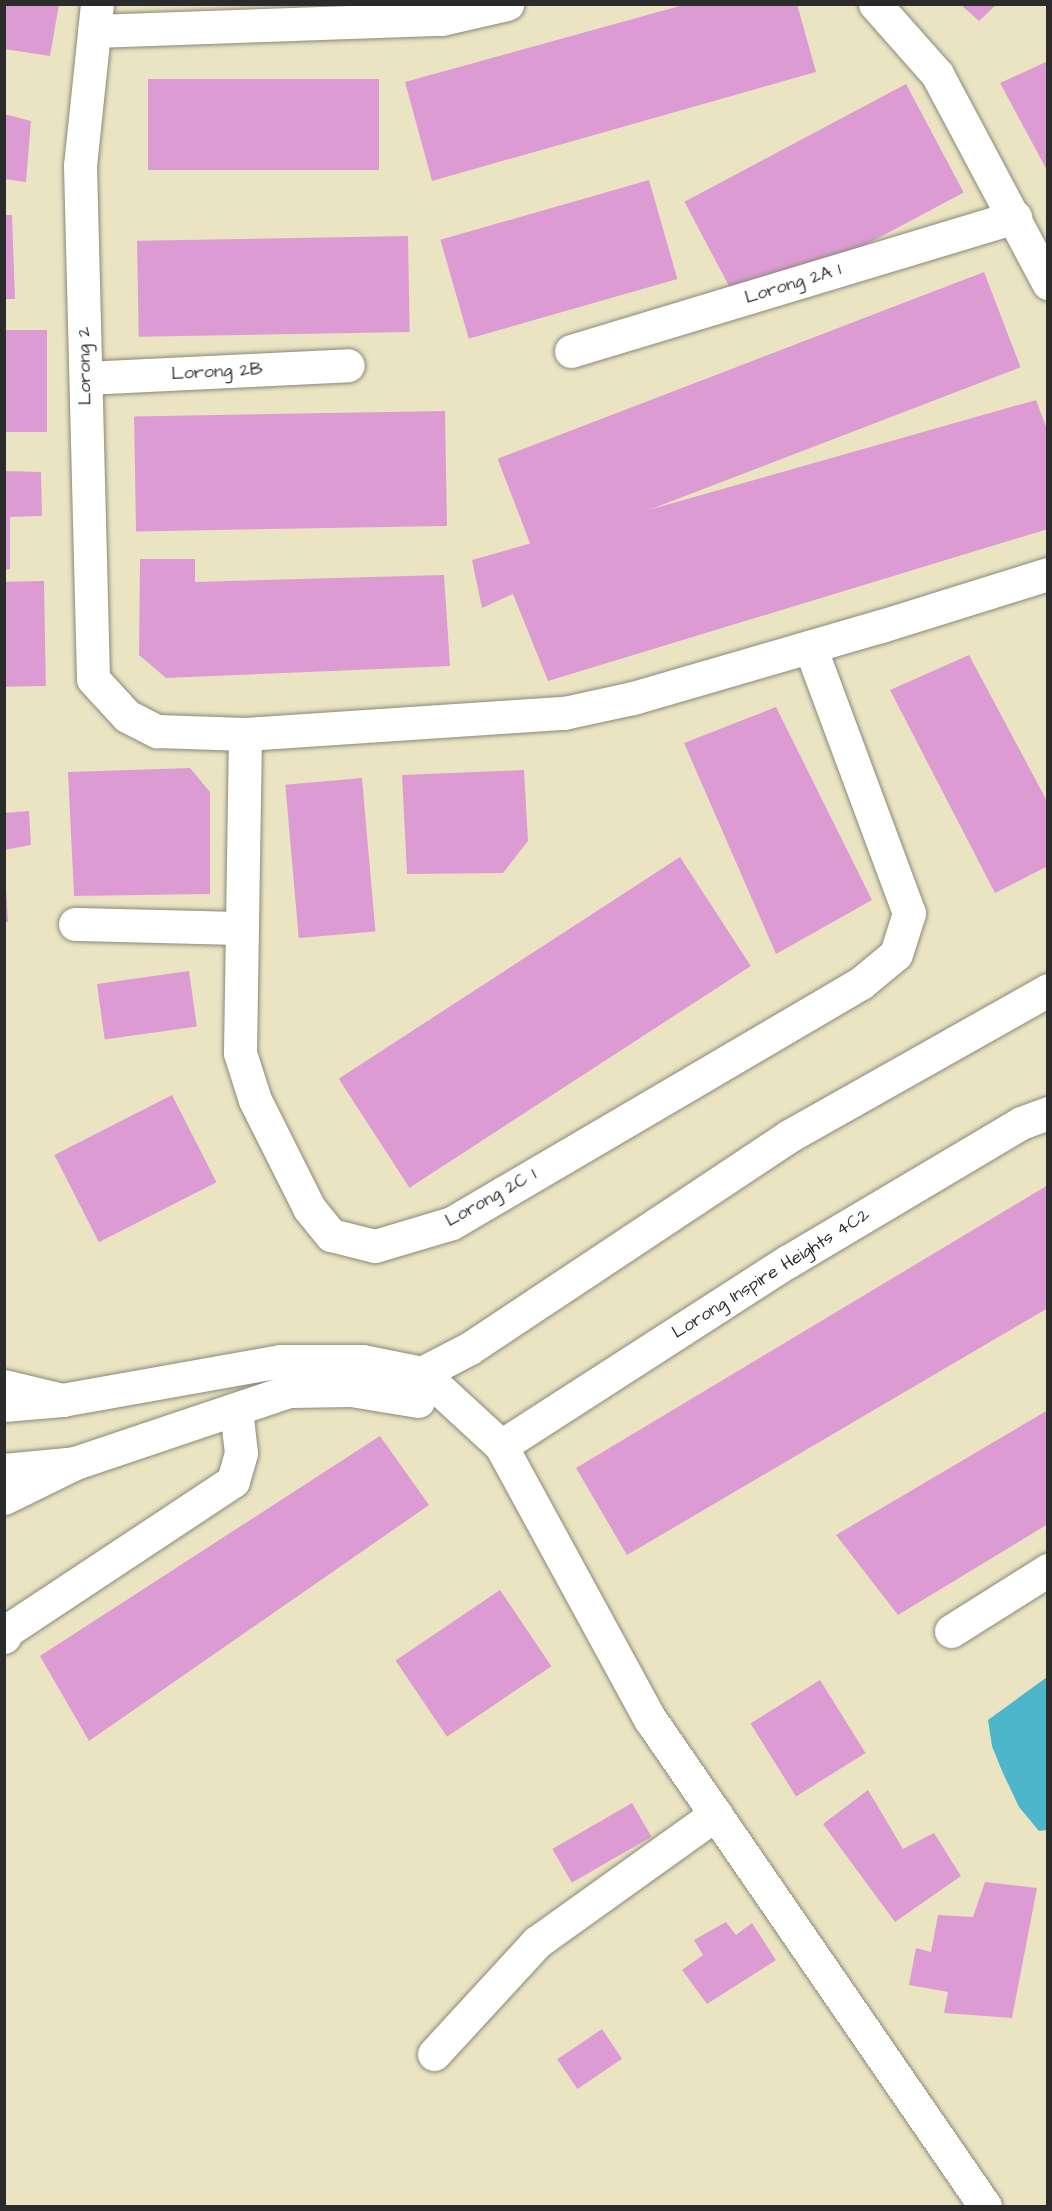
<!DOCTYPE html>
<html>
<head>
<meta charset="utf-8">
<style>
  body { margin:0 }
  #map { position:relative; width:1052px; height:2211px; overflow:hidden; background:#ebe4c3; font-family:"Architects Daughter",sans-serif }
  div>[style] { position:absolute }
  .water>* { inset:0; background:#4db6cb }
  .building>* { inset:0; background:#dc9cd3; transform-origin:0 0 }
  .roads { filter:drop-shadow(0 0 2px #8b8877) drop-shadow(0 0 2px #8b8877) }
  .minor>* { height:33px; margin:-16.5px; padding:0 16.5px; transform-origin:16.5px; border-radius:16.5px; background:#fff }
  .secondary>* { height:33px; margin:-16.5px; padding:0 16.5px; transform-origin:16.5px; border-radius:16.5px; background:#fff }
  span { translate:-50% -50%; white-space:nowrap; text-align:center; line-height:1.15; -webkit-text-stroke:4.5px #fff; paint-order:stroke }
  .street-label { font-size:18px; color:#2b2b2b }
  .frame { position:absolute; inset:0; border:6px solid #2b2b2b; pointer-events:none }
</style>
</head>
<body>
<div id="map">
  <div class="water">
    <i style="clip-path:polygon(1047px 1677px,1047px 1830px,1039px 1831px,1019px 1807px,1002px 1771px,992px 1746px,988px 1720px)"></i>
  </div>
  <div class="building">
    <i style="clip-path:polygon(4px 4px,59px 4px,50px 56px,4px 49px)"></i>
    <i style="clip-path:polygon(687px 4px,797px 4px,816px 72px,432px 181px,405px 82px)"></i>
    <i style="clip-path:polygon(960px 4px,997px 4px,979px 21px)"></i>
    <i style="clip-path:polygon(1048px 61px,1048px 172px,1000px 83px)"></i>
    <i style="left:379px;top:79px;width:91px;height:231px;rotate:90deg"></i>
    <i style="left:906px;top:84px;width:123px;height:251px;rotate:62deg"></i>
    <i style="clip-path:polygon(4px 114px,31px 121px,26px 182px,4px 179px)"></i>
    <i style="left:649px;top:180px;width:103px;height:217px;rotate:74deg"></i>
    <i style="clip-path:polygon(4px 215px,12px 215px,15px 299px,4px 299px)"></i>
    <i style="left:408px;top:236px;width:96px;height:271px;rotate:89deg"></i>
    <i style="left:984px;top:272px;width:102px;height:521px;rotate:69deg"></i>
    <i style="left:4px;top:330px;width:43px;height:102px"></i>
    <i style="clip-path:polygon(1036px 400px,1048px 432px,1048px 529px,548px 681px,513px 594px,482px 608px,472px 560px)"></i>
    <i style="left:445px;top:411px;width:115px;height:311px;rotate:89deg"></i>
    <i style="clip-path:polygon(4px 471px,41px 472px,42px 516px,10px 517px,10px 569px,4px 570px)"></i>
    <i style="clip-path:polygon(140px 559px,195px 559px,195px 582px,444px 575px,450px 666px,166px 678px,139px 655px)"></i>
    <i style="left:44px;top:581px;width:105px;height:40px;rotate:89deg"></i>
    <i style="clip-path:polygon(969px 655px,1048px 803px,1048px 866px,995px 893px,890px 690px)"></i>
    <i style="clip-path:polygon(776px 707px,872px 900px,776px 954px,684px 743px)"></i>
    <i style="clip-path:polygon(190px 768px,210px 792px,210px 894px,74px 896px,68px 772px)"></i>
    <i style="clip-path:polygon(524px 770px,528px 841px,503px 873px,407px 874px,402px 775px)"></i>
    <i style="left:362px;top:778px;width:154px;height:77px;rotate:85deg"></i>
    <i style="clip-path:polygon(29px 811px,31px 845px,4px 850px,4px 813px)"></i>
    <i style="left:680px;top:857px;width:130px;height:407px;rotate:57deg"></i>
    <i style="clip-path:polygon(4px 889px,6px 889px,8px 922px,4px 922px)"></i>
    <i style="left:189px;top:971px;width:56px;height:93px;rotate:82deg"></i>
    <i style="left:172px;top:1095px;width:98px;height:132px;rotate:63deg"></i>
    <i style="clip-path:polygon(1048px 1185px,1048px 1308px,627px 1555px,576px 1468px)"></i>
    <i style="clip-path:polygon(1048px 1410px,1048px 1524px,898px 1615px,836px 1535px)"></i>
    <i style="clip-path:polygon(380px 1436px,429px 1505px,89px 1741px,40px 1656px)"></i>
    <i style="left:500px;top:1590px;width:92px;height:126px;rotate:56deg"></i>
    <i style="left:820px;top:1680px;width:86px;height:82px;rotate:58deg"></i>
    <i style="clip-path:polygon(868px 1790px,903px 1849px,934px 1833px,961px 1876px,895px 1922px,823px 1824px)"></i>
    <i style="left:632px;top:1803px;width:39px;height:92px;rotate:60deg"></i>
    <i style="clip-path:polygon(985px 1882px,1037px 1888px,1012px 2018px,944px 2013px,948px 1992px,909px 1985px,916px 1948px,931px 1952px,938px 1915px,973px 1917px)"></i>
    <i style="clip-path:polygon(726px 1922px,736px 1935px,752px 1923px,776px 1960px,707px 2004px,682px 1970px,703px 1955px,694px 1940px)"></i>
    <i style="left:602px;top:2029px;width:36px;height:54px;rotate:56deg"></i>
  </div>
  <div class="roads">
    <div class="minor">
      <i style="left:97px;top:4px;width:162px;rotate:96deg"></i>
      <i style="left:80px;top:165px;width:514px;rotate:88.55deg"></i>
      <i style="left:93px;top:679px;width:50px;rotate:47.4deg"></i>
      <i style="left:127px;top:716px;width:34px;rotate:27deg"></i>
      <i style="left:157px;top:731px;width:88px;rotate:2deg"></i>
      <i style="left:245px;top:734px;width:320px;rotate:-3.8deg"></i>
      <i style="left:564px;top:713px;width:71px;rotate:-12.3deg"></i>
      <i style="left:633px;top:698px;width:258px;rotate:-16.2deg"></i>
      <i style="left:881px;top:626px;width:175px;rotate:-17.3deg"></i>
      <i style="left:875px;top:4px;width:94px;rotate:48.5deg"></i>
      <i style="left:937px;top:74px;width:237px;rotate:62deg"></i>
      <i style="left:94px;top:31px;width:348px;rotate:-2deg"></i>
      <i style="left:442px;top:19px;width:67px;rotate:-13deg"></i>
      <i style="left:571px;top:351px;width:464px;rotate:-16.8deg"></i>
      <i style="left:86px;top:378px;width:262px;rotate:-2.8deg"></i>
      <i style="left:245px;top:734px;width:319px;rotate:90.9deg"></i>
      <i style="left:240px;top:1053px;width:49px;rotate:72.3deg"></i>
      <i style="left:255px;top:1100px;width:121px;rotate:63.4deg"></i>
      <i style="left:309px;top:1208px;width:35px;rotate:51deg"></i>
      <i style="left:331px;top:1235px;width:45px;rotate:14deg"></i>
      <i style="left:375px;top:1246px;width:80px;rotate:-16.6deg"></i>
      <i style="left:452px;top:1223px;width:474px;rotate:-30.4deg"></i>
      <i style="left:861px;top:983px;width:45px;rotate:-39.6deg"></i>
      <i style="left:896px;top:954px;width:43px;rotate:-72.4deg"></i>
      <i style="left:909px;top:913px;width:284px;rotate:-110.4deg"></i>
      <i style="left:75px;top:924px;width:167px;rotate:1.4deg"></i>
      <i style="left:397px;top:1394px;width:33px;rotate:-40deg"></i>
      <i style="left:422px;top:1373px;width:54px;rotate:-27.5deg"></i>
      <i style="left:470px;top:1348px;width:383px;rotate:-33.6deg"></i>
      <i style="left:789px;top:1136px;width:297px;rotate:-29.4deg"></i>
      <i style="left:4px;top:1405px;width:58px;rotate:-4.9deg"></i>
      <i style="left:62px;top:1400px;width:222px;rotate:-10.1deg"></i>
      <i style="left:281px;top:1361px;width:81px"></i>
      <i style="left:362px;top:1361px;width:61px;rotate:11.3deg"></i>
      <i style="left:422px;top:1373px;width:108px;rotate:42.7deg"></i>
      <i style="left:501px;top:1446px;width:311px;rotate:61.4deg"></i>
      <i style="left:650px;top:1719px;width:591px;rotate:55.48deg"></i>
      <i style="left:501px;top:1446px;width:340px;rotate:-32.8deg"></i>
      <i style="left:787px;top:1262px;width:272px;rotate:-30.7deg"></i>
      <i style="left:1021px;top:1123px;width:29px;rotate:-20deg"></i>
      <i style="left:4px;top:1470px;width:71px;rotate:-5.6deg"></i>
      <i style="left:75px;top:1463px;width:226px;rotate:-18.6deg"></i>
      <i style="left:289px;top:1391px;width:62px;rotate:-0.9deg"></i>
      <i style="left:351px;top:1390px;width:68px;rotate:9.3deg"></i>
      <i style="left:951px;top:1631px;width:115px;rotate:-32.2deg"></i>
      <i style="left:4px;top:1637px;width:8px;rotate:-60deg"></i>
      <i style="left:8px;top:1630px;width:270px;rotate:-33.5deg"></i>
      <i style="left:233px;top:1481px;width:29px;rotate:-74deg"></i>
      <i style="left:241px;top:1453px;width:44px;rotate:-96.5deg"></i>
      <i style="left:434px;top:2054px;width:152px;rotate:-47.4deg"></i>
      <i style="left:537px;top:1942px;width:220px;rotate:-35.6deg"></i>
    </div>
    <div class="secondary">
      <i style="left:4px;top:1386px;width:60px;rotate:13.6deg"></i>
      <i style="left:4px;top:1498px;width:79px;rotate:-26.2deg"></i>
    </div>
  </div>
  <div class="street-label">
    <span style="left:793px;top:284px;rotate:-17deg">Lorong 2A 1</span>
    <span style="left:85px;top:366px;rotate:-91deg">Lorong 2</span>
    <span style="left:217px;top:372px;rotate:-3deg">Lorong 2B</span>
    <span style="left:491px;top:1198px;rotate:-29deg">Lorong 2C 1</span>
    <span style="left:771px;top:1274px;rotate:-32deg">Lorong Inspire Heights 4C2</span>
  </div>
  <div class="frame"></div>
</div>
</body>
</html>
